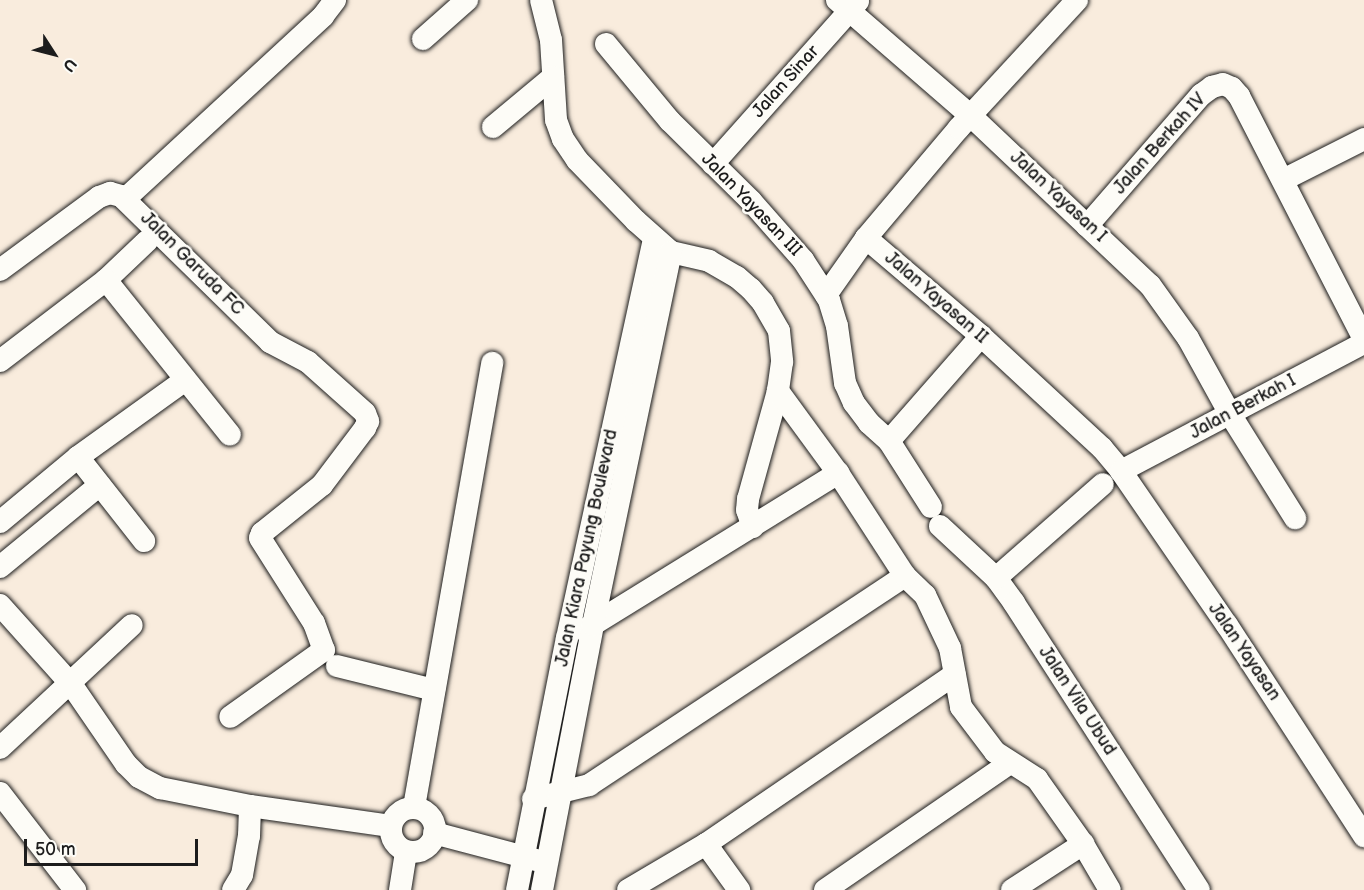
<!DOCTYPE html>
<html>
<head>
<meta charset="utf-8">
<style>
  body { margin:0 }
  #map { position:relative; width:1364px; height:890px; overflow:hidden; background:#f9ecdd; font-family:"Balsamiq Sans",sans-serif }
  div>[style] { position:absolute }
  .roads { filter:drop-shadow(0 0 2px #1c1c1c) drop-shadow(0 0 2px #1c1c1c) }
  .minor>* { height:22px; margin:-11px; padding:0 11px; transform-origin:11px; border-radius:11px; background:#fdfcf7 }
  .minor>.ring { margin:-11px; padding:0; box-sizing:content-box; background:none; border:22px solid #fdfcf7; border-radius:50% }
  span { translate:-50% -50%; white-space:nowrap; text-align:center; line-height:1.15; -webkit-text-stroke:5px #fdfcf7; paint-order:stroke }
  .street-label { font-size:18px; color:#1c1c1c }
  .north { position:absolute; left:24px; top:24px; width:60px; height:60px; -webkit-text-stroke:4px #fdfcf7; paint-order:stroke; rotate:126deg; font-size:16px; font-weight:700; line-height:24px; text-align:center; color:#1c1c1c }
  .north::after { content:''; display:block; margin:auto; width:21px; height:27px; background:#1c1c1c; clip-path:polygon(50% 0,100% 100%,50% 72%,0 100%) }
  .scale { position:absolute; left:24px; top:839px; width:174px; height:27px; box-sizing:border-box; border:3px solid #1c1c1c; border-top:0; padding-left:8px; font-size:18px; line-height:21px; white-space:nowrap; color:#1c1c1c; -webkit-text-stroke:4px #fdfcf7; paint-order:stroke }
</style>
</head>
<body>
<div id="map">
  <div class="roads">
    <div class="minor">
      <i style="left:541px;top:0;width:41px;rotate:76deg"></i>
      <i style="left:551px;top:40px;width:80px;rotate:86.4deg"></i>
      <i style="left:556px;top:120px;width:20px;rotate:70deg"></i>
      <i style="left:563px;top:139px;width:25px;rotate:56deg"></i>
      <i style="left:577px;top:160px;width:85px;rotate:46deg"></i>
      <i style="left:636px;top:221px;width:47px;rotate:41.5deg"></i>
      <i style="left:671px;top:252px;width:39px;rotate:13deg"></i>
      <i style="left:709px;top:261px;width:32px;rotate:30deg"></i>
      <i style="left:737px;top:277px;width:18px;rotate:41deg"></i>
      <i style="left:751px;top:289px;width:18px;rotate:49deg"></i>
      <i style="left:763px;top:303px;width:32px;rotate:60deg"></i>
      <i style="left:779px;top:331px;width:31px;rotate:84deg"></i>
      <i style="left:782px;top:362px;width:29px;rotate:98deg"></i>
      <i style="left:778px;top:391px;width:112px;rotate:105.5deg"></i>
      <i style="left:748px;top:499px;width:11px;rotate:95deg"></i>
      <i style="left:747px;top:510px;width:18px;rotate:71deg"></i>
      <i style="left:837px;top:0;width:177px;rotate:40.9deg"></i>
      <i style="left:971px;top:116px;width:246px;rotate:43.4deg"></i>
      <i style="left:1150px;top:285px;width:65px;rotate:54.4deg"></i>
      <i style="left:1188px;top:338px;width:87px;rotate:61.1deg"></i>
      <i style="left:1230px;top:414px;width:123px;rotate:58deg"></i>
      <i style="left:423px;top:39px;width:59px;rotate:-41.6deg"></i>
      <i style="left:606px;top:44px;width:100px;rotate:50.3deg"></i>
      <i style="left:670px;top:121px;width:114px;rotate:44.6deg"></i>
      <i style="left:751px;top:201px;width:79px;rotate:48.6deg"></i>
      <i style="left:803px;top:260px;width:48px;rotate:57deg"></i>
      <i style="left:829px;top:300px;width:27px;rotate:73deg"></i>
      <i style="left:837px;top:326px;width:58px;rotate:82deg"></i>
      <i style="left:845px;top:383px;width:22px;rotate:66deg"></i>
      <i style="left:854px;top:403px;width:25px;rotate:53deg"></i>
      <i style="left:869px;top:423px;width:27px;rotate:42deg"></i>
      <i style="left:889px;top:441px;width:78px;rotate:57.5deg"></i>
      <i style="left:493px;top:127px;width:78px;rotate:-39.8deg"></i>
      <i style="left:713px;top:164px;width:218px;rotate:-48.3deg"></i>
      <i style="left:1283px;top:180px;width:91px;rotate:-26.8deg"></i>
      <i style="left:125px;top:199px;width:270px;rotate:-42.7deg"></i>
      <i style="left:323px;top:16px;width:20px;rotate:-53deg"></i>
      <i style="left:1087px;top:226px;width:174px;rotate:-49deg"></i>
      <i style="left:1201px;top:95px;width:14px;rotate:-36deg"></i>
      <i style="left:1212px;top:87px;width:11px;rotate:-15deg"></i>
      <i style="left:1223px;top:84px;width:10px;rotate:24deg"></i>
      <i style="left:1232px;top:88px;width:11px;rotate:49deg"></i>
      <i style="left:1239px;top:96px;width:273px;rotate:62.8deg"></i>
      <i style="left:866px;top:238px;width:151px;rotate:40.4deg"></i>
      <i style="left:981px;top:336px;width:165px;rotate:42.8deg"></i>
      <i style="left:1102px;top:448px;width:30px;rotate:50deg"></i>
      <i style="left:1121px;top:471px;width:187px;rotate:55.5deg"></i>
      <i style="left:1227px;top:625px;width:252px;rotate:57deg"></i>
      <i style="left:0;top:270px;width:123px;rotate:-36.4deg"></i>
      <i style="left:99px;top:197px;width:12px;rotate:-20deg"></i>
      <i style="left:110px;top:193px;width:11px;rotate:15deg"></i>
      <i style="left:121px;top:196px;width:209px;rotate:44.4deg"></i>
      <i style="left:270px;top:342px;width:43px;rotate:27.8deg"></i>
      <i style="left:308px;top:362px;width:76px;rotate:41.8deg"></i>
      <i style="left:365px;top:413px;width:9px;rotate:69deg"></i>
      <i style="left:368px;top:421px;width:8px;rotate:113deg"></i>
      <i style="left:365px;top:428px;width:71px;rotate:127deg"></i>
      <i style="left:322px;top:485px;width:77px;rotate:141.3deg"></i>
      <i style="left:262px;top:533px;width:5px;rotate:112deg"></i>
      <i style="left:260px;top:538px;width:101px;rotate:57.6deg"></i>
      <i style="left:314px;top:623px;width:29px;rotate:70deg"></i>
      <i style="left:324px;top:650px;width:115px;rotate:144.5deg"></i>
      <i style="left:106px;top:280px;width:57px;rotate:-43.6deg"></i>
      <i style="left:826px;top:295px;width:70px;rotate:-54.9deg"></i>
      <i style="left:866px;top:238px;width:144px;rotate:-49.8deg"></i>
      <i style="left:959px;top:128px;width:174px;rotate:-47.3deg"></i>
      <i style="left:0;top:361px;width:133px;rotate:-37.4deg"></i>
      <i style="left:106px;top:280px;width:198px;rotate:51.3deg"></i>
      <i style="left:889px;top:441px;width:140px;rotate:-48.8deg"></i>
      <i style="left:78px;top:457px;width:107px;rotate:51.8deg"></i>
      <i style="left:1121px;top:471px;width:275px;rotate:-27.8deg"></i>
      <i style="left:0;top:522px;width:102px;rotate:-39.8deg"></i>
      <i style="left:78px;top:457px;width:132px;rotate:-35.7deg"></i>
      <i style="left:940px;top:526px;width:76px;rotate:42.9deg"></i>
      <i style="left:996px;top:578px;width:31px;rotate:54deg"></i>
      <i style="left:1014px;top:603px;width:341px;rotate:57.2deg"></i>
      <i style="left:0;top:567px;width:129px;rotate:-39.4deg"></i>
      <i style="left:905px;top:576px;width:28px;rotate:44deg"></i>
      <i style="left:925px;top:595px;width:59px;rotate:64.7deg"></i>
      <i style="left:950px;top:648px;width:60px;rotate:79.4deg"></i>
      <i style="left:961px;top:707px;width:56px;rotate:52.9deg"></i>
      <i style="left:995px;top:752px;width:50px;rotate:32.7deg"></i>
      <i style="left:1037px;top:779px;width:80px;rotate:54.7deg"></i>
      <i style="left:1083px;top:844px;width:53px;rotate:59.6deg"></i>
      <i style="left:996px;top:578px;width:142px;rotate:-41.3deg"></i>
      <i style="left:0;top:605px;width:106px;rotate:48.1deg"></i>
      <i style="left:71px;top:684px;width:97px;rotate:55.5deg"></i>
      <i style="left:126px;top:764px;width:18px;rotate:45deg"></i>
      <i style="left:139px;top:777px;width:24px;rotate:28deg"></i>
      <i style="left:160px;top:788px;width:92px;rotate:11.3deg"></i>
      <i style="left:250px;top:806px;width:142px;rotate:8.1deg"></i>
      <i style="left:584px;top:630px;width:299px;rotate:-31.7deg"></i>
      <i style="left:337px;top:666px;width:100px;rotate:13.9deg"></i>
      <i style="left:0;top:748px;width:180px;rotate:-43deg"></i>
      <i style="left:0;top:793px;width:123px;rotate:52.3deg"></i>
      <i style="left:533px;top:799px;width:58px;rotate:-14deg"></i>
      <i style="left:589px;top:785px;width:379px;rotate:-33.5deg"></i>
      <i style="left:905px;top:576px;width:123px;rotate:-123deg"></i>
      <i style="left:838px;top:473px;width:102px;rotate:-126.2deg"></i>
      <i style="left:414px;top:807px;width:451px;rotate:-80deg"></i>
      <i class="ring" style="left:391px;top:808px;width:22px;height:22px"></i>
      <i style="left:434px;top:833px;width:106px;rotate:14.8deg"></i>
      <i style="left:706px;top:844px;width:57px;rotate:54.3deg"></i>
      <i style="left:233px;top:890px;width:17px;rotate:-59deg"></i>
      <i style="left:242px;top:875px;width:40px;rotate:-80deg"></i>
      <i style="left:249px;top:836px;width:30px;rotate:-88deg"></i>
      <i style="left:400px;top:890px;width:39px;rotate:-81deg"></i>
      <i style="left:517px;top:890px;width:257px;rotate:-78.8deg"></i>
      <i style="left:567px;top:638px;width:408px;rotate:-77.7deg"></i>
      <i style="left:542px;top:890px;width:270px;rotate:-79.1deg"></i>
      <i style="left:593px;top:625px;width:381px;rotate:-78.2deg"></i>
      <i style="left:628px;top:890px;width:91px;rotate:-30.5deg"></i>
      <i style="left:706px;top:844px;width:301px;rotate:-34.3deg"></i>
      <i style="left:825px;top:890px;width:224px;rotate:-34.5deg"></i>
      <i style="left:1012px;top:890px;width:85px;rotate:-32.9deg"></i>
    </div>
  </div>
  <div class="street-label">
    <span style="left:786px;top:82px;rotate:-48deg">Jalan Sinar</span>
    <span style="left:1160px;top:144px;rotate:-48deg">Jalan Berkah IV</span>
    <span style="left:1058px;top:197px;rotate:43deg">Jalan Yayasan I</span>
    <span style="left:751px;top:205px;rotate:46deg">Jalan Yayasan III</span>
    <span style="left:192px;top:264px;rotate:45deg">Jalan Garuda FC</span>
    <span style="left:936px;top:298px;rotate:41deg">Jalan Yayasan II</span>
    <span style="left:1243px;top:407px;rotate:-28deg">Jalan Berkah I</span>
    <span style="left:587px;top:548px;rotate:-78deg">Jalan Kiara Payung Boulevard</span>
    <span style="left:1244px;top:652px;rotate:56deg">Jalan Yayasan</span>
    <span style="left:1077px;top:701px;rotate:57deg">Jalan Vila Ubud</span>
  </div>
  <div class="north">U</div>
  <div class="scale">50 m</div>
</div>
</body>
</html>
